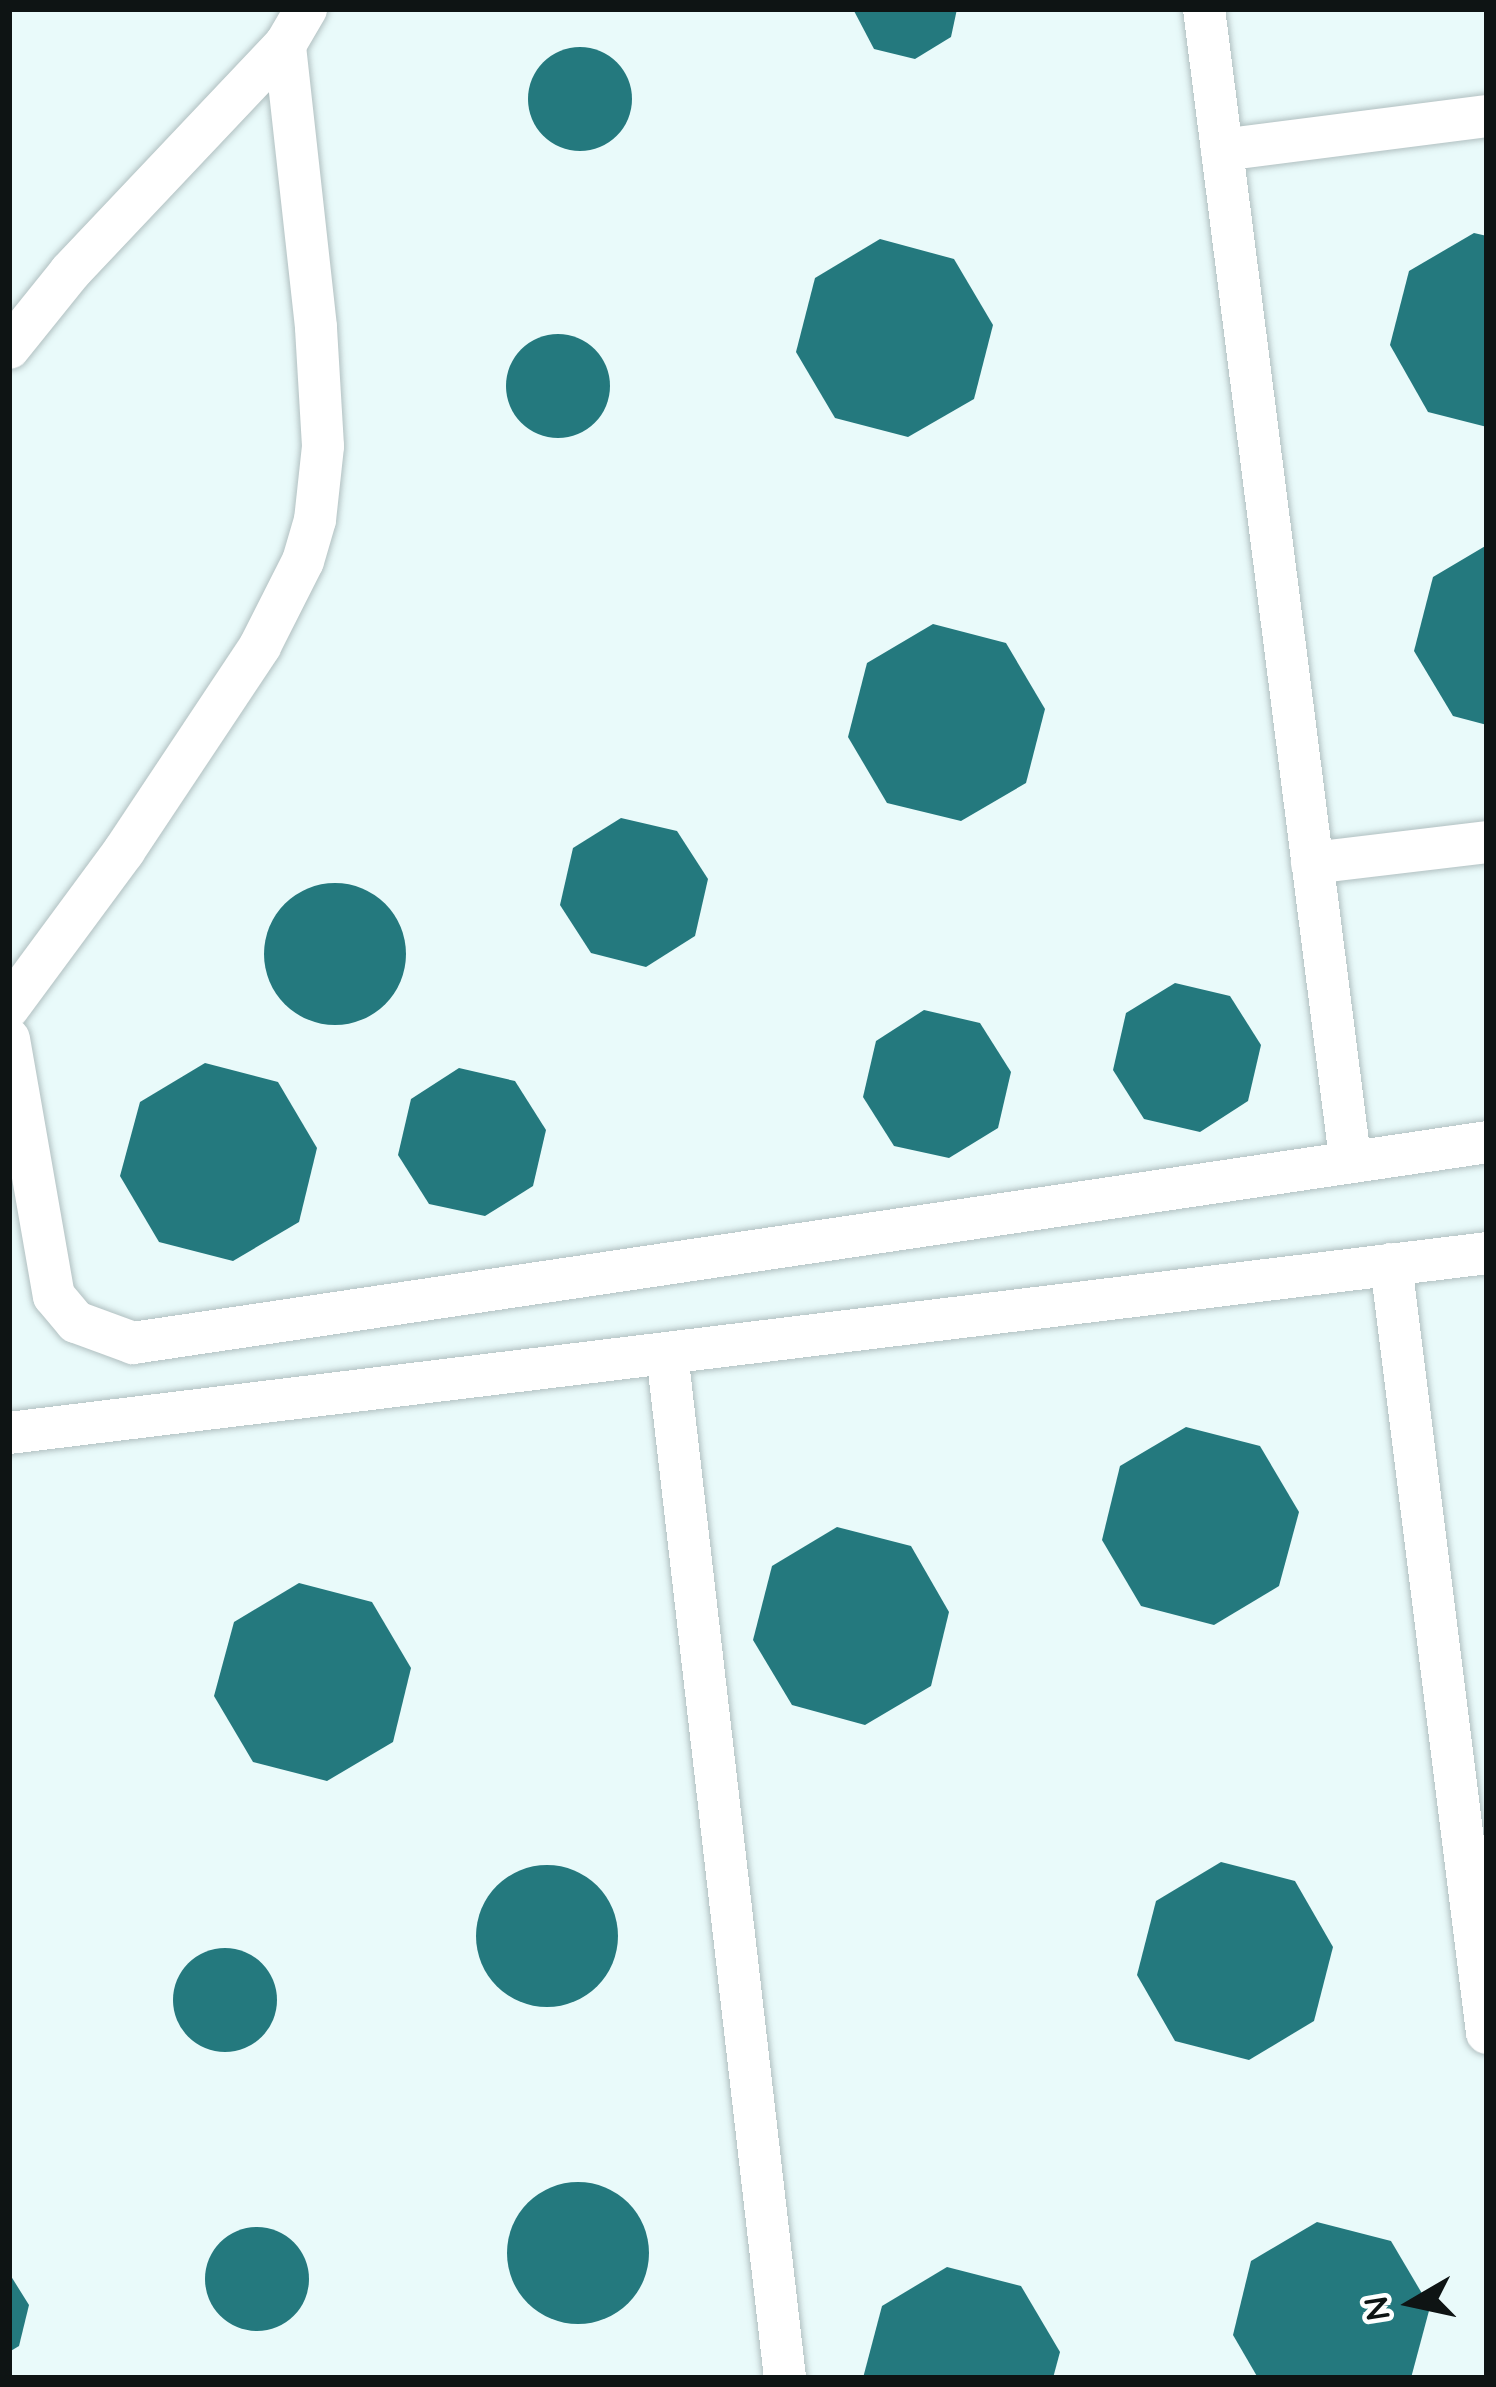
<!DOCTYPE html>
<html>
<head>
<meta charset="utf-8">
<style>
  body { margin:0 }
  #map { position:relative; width:1496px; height:2387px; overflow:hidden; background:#e9fafa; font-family:Quicksand,sans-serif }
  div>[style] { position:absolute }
  .building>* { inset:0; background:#24797e }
  .round { border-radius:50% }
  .roads { filter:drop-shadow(0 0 3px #b1c0c1) drop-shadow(0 0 3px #b1c0c1) }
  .minor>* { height:42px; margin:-21px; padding:0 21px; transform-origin:21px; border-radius:21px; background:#fff }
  span { translate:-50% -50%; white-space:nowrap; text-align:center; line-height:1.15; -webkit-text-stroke:9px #fff; paint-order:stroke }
  .frame { position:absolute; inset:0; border:12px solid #0e1414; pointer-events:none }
  .north { position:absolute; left:1352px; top:2243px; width:120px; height:120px; -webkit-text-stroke:9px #fff; paint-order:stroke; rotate:261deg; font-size:33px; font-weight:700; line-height:48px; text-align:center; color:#0e1414 }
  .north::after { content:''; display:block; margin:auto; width:42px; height:54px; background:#0e1414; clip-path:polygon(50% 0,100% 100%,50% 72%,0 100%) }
</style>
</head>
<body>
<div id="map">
  <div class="building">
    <i style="clip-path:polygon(853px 9px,957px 9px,951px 37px,915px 59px,874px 49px)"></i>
    <i class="round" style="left:528px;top:47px;width:104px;height:104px"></i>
    <i style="clip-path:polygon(1474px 233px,1487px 236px,1487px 427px,1428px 412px,1390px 345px,1409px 271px)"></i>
    <i style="clip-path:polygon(880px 239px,954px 259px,993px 325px,974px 399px,908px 437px,835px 418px,796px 352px,815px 278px)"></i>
    <i class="round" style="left:506px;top:334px;width:104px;height:104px"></i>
    <i style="clip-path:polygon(1487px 545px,1487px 725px,1453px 716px,1414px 651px,1433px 577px)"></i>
    <i style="clip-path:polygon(933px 624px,1006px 643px,1045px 709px,1026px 783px,961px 821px,887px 803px,848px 737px,867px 663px)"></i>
    <i style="clip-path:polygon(621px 818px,677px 831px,708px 879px,695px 936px,646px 967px,591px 953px,560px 905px,573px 848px)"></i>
    <i class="round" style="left:264px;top:883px;width:142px;height:142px"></i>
    <i style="clip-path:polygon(1175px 983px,1230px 996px,1261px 1045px,1248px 1101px,1200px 1132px,1144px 1119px,1113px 1070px,1126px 1013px)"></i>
    <i style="clip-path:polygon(924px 1010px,980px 1023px,1011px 1072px,998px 1128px,949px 1158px,894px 1146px,863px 1097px,876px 1041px)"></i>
    <i style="clip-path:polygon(205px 1063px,278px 1082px,317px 1148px,299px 1222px,233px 1261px,159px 1242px,120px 1176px,140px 1102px)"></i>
    <i style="clip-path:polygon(459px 1068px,515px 1081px,546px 1130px,533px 1186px,485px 1216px,429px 1204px,398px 1155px,411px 1099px)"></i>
    <i style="clip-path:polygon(1186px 1427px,1260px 1446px,1299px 1512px,1279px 1586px,1214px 1625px,1141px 1606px,1102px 1540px,1120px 1466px)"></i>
    <i style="clip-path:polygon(837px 1527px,911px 1546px,949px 1612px,931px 1686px,865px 1725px,792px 1705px,753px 1640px,772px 1566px)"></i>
    <i style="clip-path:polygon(299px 1583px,372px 1602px,411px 1668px,393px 1742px,327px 1781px,253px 1762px,214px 1696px,234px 1622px)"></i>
    <i style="clip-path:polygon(1221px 1862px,1295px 1881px,1333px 1947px,1314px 2021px,1249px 2060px,1175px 2041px,1137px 1975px,1156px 1901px)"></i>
    <i class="round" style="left:476px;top:1865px;width:142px;height:142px"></i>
    <i class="round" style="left:173px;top:1948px;width:104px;height:104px"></i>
    <i class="round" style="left:507px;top:2182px;width:142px;height:142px"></i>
    <i style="clip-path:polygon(1317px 2222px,1391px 2241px,1430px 2307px,1411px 2378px,1258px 2378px,1233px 2335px,1251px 2261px)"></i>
    <i class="round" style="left:205px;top:2227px;width:104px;height:104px"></i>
    <i style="clip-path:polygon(947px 2267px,1021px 2286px,1060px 2352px,1053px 2378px,863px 2378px,882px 2306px)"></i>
    <i style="clip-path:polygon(9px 2273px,29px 2305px,19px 2346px,9px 2352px)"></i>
  </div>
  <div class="roads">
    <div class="minor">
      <i style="left:1204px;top:9px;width:1159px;rotate:82.76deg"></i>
      <i style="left:1222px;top:150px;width:267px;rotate:-7.3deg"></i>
      <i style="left:9px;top:348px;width:97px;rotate:-51.2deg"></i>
      <i style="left:70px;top:272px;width:313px;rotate:-46.6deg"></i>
      <i style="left:285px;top:45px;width:42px;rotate:-59.7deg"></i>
      <i style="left:1312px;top:863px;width:176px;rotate:-6.8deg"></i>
      <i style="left:9px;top:1007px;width:194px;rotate:-53.6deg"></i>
      <i style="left:124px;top:851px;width:246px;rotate:-56.4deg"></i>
      <i style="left:260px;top:646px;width:95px;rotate:-63.2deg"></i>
      <i style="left:303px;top:561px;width:43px;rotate:-73.7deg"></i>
      <i style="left:315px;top:520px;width:74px;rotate:-83.8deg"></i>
      <i style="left:323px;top:446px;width:119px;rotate:-93.4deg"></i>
      <i style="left:316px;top:327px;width:284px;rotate:-96.3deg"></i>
      <i style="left:9px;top:1039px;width:261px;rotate:80.1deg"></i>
      <i style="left:54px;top:1296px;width:34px;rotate:50deg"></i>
      <i style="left:76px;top:1322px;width:61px;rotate:20.2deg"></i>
      <i style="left:133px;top:1343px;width:1369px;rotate:-8.44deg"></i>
      <i style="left:1391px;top:1264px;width:775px;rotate:82.88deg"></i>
      <i style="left:667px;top:1353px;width:1032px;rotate:83.43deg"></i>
      <i style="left:9px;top:1433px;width:1489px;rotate:-6.94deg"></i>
    </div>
  </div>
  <div class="frame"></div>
  <div class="north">N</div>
</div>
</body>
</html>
